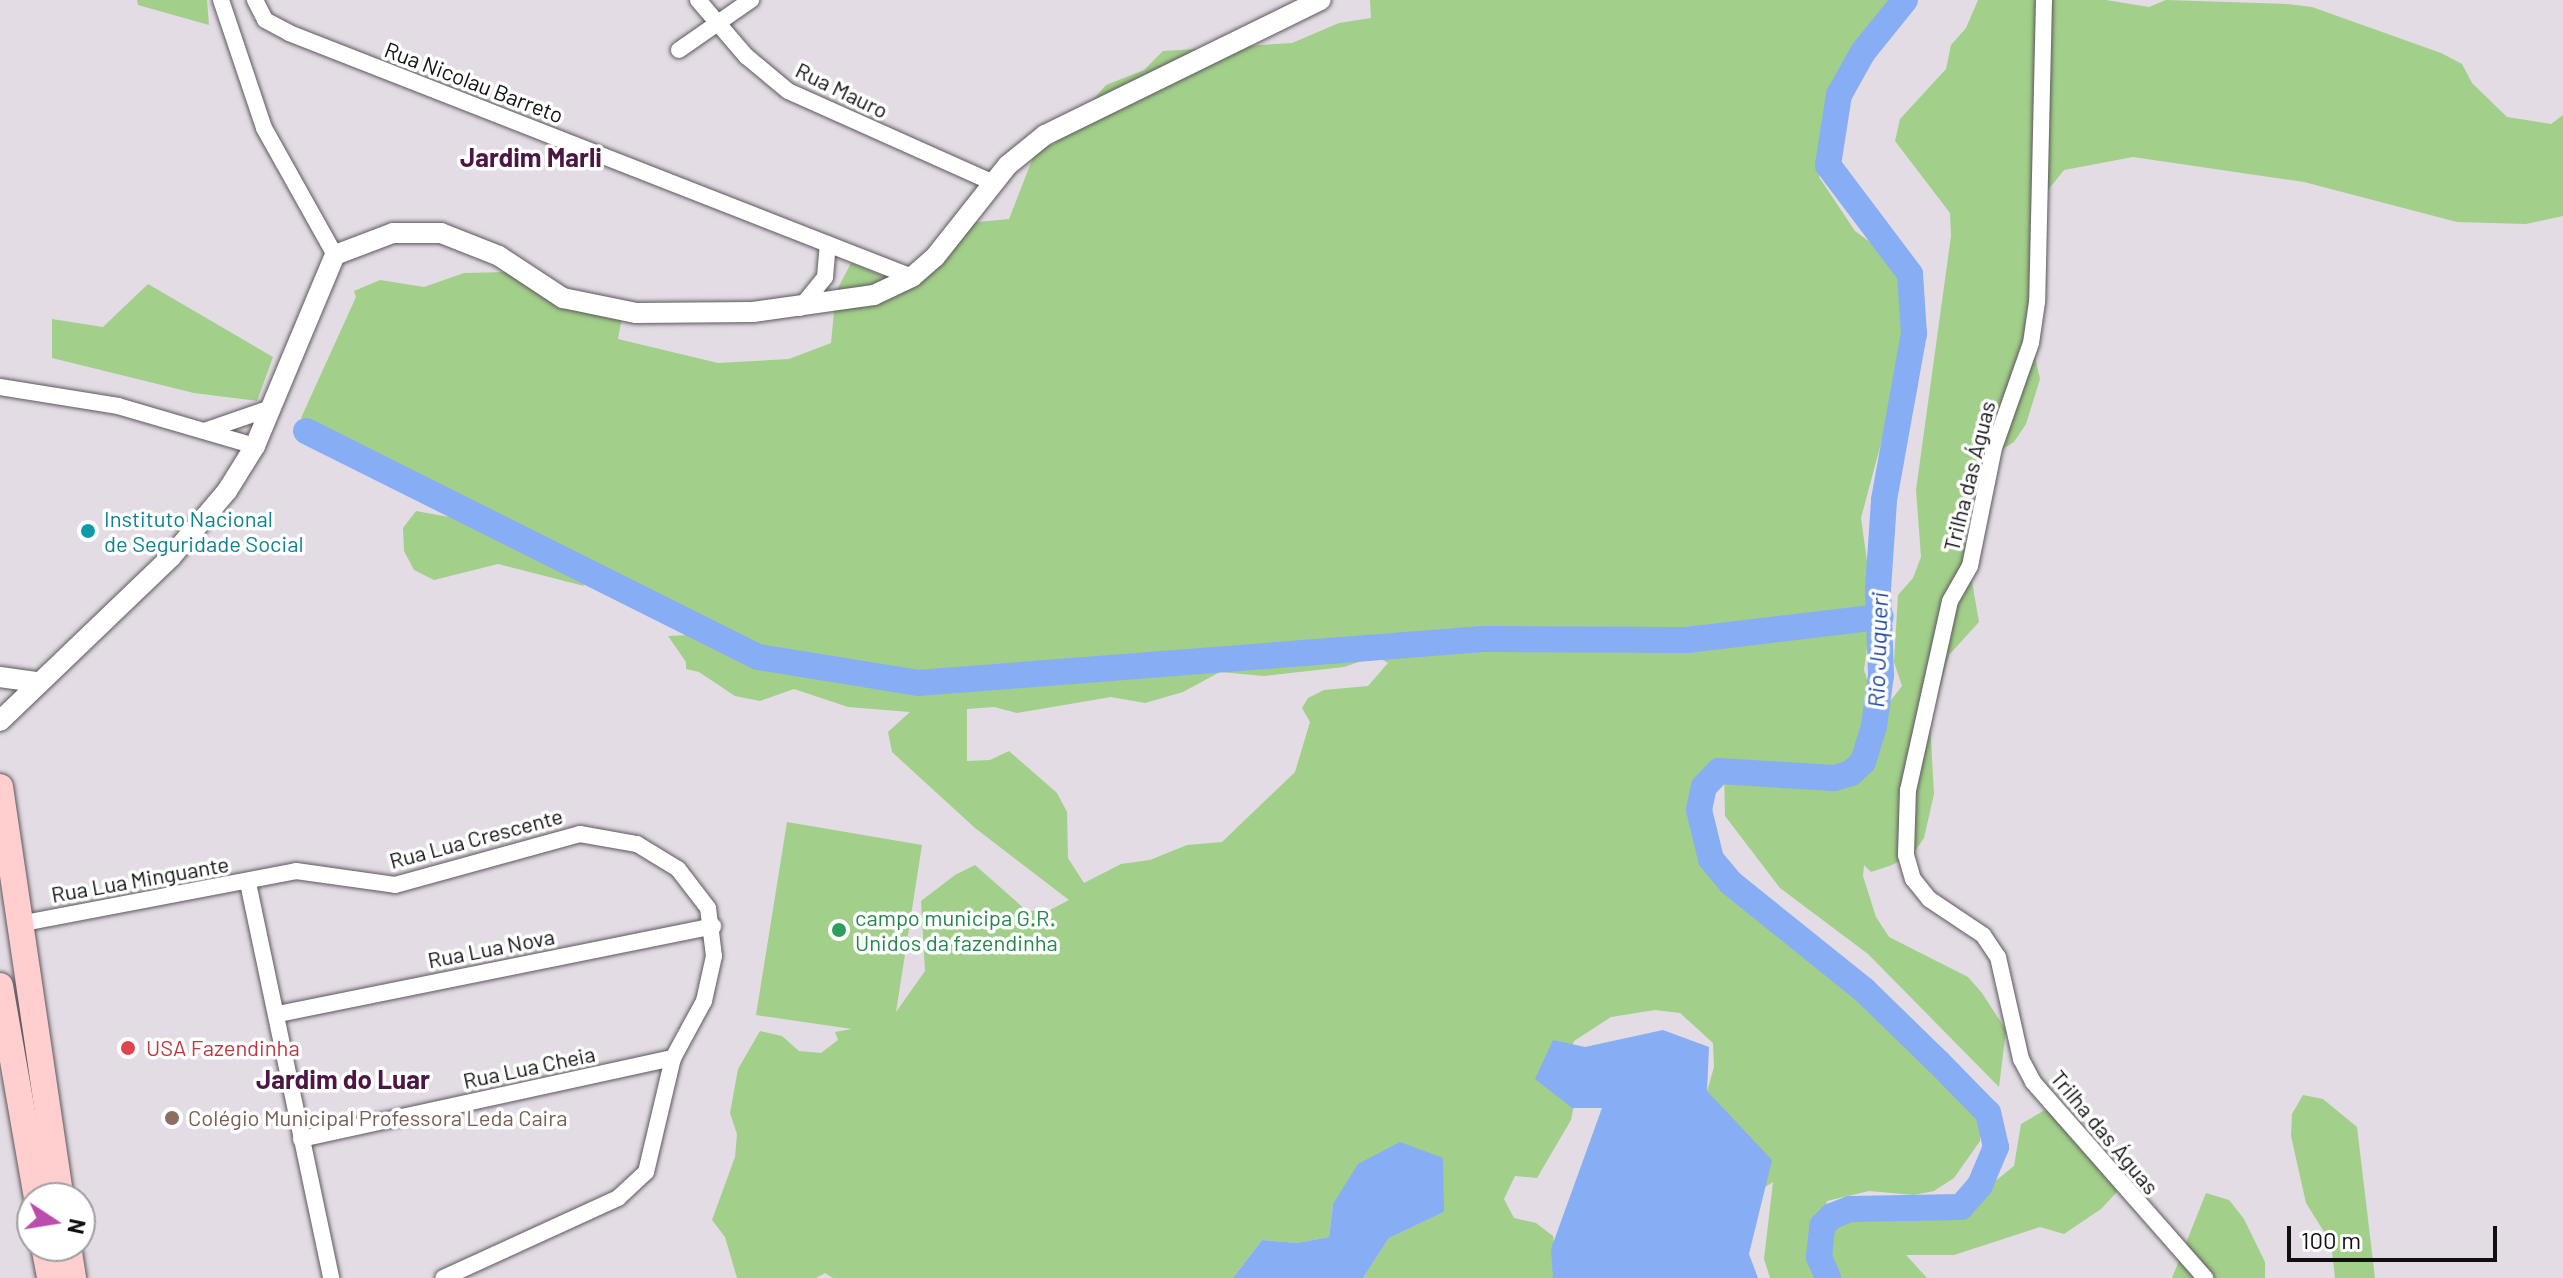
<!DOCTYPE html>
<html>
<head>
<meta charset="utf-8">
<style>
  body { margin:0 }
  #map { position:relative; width:2563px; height:1278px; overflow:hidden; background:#e3dce4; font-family:Barlow,sans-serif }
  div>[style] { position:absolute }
  .green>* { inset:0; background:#a2cf8a }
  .water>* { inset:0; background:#87adf4 }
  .river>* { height:26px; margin:-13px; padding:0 13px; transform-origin:13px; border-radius:13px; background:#87adf4 }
  .roads { filter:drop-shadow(0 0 2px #5d575e) drop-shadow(0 0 2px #5d575e) }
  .minor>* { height:16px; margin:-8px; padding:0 8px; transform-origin:8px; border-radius:8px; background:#fff }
  .tertiary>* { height:20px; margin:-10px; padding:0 10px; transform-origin:10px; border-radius:10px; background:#fff }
  .primary>* { height:26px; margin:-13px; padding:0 13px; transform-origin:13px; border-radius:13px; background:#fecfce }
  .dots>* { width:22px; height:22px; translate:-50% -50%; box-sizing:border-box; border:4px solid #fff; border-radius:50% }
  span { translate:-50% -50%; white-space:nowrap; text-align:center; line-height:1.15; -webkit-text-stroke:7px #fff; paint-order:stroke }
  .street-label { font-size:22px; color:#110f12 }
  .culture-label { font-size:22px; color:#0d838f }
  .left { translate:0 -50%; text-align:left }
  .leisure-label { font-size:22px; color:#27864d }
  .health-label { font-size:22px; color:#be3a42 }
  .education-label { font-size:22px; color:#785e54 }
  .water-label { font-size:24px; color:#254ea0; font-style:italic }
  .quarter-label { font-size:26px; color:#4d1744; font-weight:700 }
  .north { position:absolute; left:16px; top:1182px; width:80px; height:80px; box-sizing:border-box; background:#fff; border:2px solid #a09fa0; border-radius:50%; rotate:102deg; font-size:22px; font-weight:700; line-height:32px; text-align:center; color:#110f12 }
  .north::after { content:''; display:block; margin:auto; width:28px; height:36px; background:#bd4daa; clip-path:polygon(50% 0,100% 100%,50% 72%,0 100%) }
  .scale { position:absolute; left:2287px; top:1226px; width:210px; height:36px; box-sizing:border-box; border:4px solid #110f12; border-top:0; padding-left:10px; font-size:24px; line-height:28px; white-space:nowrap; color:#110f12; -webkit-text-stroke:6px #fff; paint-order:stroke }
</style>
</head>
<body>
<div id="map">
  <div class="green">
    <i style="clip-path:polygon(137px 0,207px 0,209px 25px,138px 5px)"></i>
    <i style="clip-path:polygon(evenodd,1370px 0,1917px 0,1861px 67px,1830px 128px,1819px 177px,1855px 231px,1889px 256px,1902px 276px,1906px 297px,1902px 365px,1861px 518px,1873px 604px,1864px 670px,1871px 691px,1888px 704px,1902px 686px,1894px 662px,1898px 595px,1913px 578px,1921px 557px,1916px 490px,1951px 236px,1950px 213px,1895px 141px,1900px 119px,1946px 69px,1951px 45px,1966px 28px,1978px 0,2106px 0,2149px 7px,2166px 0,2287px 4px,2312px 7px,2441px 53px,2462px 64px,2472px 83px,2507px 117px,2551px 124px,2563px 115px,2563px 216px,2526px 224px,2457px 222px,2304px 182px,2133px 157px,2064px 170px,2048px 190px,2034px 352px,2040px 379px,2026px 424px,2014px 442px,1977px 465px,1970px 486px,1964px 536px,1979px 622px,1949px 655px,1936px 701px,1930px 722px,1934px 794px,1924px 838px,1912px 855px,1892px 865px,1871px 872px,1864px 865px,1863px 876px,1876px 917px,1889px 937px,1968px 977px,1982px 993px,2006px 1030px,1999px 1087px,1868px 954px,1780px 888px,1725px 816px,1724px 770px,1703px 774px,1691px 791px,1686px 812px,1693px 834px,1740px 890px,1820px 940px,1856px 971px,1946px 1077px,1962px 1092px,1984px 1097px,1980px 1141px,1954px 1178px,1934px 1191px,1914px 1195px,1869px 1191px,1827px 1201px,1814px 1244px,1823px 1278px,1770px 1278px,1764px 1259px,1773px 1182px,1750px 1197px,1701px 1112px,1714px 1067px,1713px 1043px,1680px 1013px,1655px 1010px,1611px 1017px,1574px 1041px,1567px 1062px,1576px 1095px,1571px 1120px,1537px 1178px,1515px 1176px,1504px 1199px,1514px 1218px,1536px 1223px,1553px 1236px,1560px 1278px,1363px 1278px,1389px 1238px,1444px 1212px,1333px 1204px,1329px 1237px,1297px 1243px,1262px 1240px,1233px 1278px,833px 1278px,825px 1273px,816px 1278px,737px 1278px,725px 1237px,712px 1220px,735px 1157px,737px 1134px,730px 1113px,738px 1069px,760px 1031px,782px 1036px,799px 1051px,821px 1053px,838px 1040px,835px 1032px,852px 1029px,756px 1015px,787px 822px,922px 845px,896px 1012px,925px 971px,921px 901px,955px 875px,975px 865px,1027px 911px,1050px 910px,1069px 900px,975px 828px,892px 752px,888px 732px,910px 712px,848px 707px,794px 689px,760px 701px,735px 696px,699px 672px,686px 669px,686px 662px,668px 636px,689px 635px,692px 613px,585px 558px,578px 565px,584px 586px,498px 564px,434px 580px,414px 570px,404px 551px,403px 528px,416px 511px,482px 523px,504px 525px,507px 519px,301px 418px,356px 297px,354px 291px,380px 280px,424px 287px,464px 273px,510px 272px,622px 317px,618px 339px,718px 363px,789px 359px,831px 343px,836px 292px,851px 263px,883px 276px,922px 265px,968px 223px,1009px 219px,1036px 150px,1054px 144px,1106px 85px,1144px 70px,1163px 51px,1292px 43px,1339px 23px,1371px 18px,1370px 0,1376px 656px,1388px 663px,1368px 686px,1324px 690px,1308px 698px,1302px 708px,1310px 722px,1295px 772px,1222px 842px,1187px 845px,1150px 860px,1121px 864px,1084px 883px,1068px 858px,1067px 812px,1057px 793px,1009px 751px,990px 760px,967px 761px,967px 709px,994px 707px,1017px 713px,1111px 697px,1145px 703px,1183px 692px,1220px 672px,1264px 676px,1344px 667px,1376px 656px)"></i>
    <i style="clip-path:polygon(148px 284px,273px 357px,257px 401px,194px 393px,52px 358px,52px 319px,103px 327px)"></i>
    <i style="clip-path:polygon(2303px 1095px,2323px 1099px,2357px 1127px,2375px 1278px,2335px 1278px,2331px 1243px,2306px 1203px,2291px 1136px,2292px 1114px)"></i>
    <i style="clip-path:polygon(2045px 1110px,2065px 1123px,2110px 1171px,2117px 1192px,2101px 1209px,2064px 1234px,2040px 1227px,1954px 1255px,1906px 1255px,1927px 1278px,1834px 1278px,1824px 1249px,1826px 1227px,1867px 1213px,1933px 1208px,1994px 1182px,2014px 1166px,2021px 1124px)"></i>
    <i style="clip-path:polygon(2206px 1193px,2229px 1200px,2244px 1219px,2265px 1262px,2265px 1278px,2172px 1278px)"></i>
  </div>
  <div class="water">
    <i style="clip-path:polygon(1663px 1030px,1709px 1047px,1707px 1091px,1772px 1160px,1749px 1254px,1758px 1278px,1553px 1278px,1551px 1249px,1602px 1108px,1572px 1108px,1535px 1079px,1553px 1040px,1585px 1047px)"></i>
    <i style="clip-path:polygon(1400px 1142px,1443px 1158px,1444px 1212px,1389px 1238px,1363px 1278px,1233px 1278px,1262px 1240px,1297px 1243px,1329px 1237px,1333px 1204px,1358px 1164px)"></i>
  </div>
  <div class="river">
    <i style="left:306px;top:431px;width:505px;rotate:26.57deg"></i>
    <i style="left:758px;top:657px;width:162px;rotate:9.2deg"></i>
    <i style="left:918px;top:683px;width:567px;rotate:-4.45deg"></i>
    <i style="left:1483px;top:639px;width:204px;rotate:0.3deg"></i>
    <i style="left:1687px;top:640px;width:195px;rotate:-6.8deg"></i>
    <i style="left:1828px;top:1278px;width:23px;rotate:-113deg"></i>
    <i style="left:1819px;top:1257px;width:31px;rotate:-84deg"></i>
    <i style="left:1822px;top:1226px;width:14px;rotate:-45deg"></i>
    <i style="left:1832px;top:1216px;width:19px;rotate:-21deg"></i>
    <i style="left:1850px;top:1209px;width:111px;rotate:-1deg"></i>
    <i style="left:1961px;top:1207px;width:29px;rotate:-49deg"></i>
    <i style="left:1980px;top:1185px;width:41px;rotate:-67.2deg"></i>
    <i style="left:1996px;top:1147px;width:35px;rotate:-103deg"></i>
    <i style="left:1988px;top:1113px;width:71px;rotate:-134.4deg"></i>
    <i style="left:1938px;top:1062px;width:103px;rotate:-135.8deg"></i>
    <i style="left:1864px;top:990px;width:171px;rotate:-141.2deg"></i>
    <i style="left:1731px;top:883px;width:31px;rotate:-130deg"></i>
    <i style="left:1711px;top:859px;width:50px;rotate:-103.8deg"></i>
    <i style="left:1699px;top:810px;width:24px;rotate:-78deg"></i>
    <i style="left:1704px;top:787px;width:22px;rotate:-47deg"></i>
    <i style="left:1719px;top:771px;width:115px;rotate:3.5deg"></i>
    <i style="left:1834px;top:778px;width:18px;rotate:-16deg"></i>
    <i style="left:1851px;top:773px;width:16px;rotate:-43deg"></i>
    <i style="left:1863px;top:762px;width:38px;rotate:-73deg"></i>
    <i style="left:1874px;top:726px;width:51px;rotate:-82.2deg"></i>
    <i style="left:1881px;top:675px;width:86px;rotate:-92deg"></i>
    <i style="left:1878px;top:589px;width:89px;rotate:-86.1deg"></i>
    <i style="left:1884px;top:500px;width:169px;rotate:-79.8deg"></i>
    <i style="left:1914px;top:334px;width:60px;rotate:-93.8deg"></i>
    <i style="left:1910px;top:274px;width:136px;rotate:-127deg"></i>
    <i style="left:1828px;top:165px;width:71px;rotate:-81.1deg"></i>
    <i style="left:1839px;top:95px;width:49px;rotate:-60.8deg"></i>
    <i style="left:1863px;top:52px;width:67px;rotate:-51.1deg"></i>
  </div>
  <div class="roads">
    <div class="minor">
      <i style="left:221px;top:0;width:135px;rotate:71.4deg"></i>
      <i style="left:264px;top:128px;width:145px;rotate:60.8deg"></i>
      <i style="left:255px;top:0;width:22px;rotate:63deg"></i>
      <i style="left:265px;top:20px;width:27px;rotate:28deg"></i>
      <i style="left:289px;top:33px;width:669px;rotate:21.39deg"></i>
      <i style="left:698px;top:0;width:74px;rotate:49.4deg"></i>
      <i style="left:746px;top:56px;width:55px;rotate:39.8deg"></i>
      <i style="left:788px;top:91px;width:226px;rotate:24.1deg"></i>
      <i style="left:2044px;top:0;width:302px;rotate:91.3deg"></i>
      <i style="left:2037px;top:302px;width:41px;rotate:98.3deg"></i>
      <i style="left:2031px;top:343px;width:111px;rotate:109.4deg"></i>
      <i style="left:1994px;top:448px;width:120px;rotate:101.5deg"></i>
      <i style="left:1970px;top:566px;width:40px;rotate:119.7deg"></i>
      <i style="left:1950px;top:601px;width:194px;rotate:102.5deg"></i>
      <i style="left:1908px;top:790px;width:65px;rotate:91.8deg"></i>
      <i style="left:1906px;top:855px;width:25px;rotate:74deg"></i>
      <i style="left:1913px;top:879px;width:26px;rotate:51deg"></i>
      <i style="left:1929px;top:899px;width:65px;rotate:33.7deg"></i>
      <i style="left:1983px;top:935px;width:27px;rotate:56deg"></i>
      <i style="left:1998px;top:957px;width:105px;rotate:77.3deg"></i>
      <i style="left:2021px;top:1059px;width:26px;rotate:62deg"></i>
      <i style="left:2033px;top:1082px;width:261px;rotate:48.7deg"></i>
      <i style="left:679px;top:50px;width:88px;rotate:-34.8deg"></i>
      <i style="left:800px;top:308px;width:40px;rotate:-51deg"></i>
      <i style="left:825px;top:277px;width:33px;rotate:-85deg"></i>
      <i style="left:0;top:387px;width:120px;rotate:9.1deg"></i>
      <i style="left:118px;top:406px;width:143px;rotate:16.3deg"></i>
      <i style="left:207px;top:430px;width:68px;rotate:-19deg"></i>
      <i style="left:248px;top:883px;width:404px;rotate:78.1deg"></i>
      <i style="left:19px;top:924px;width:282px;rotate:-10.8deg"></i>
      <i style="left:296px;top:871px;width:100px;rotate:8deg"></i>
      <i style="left:395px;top:885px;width:192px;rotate:-15.4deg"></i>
      <i style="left:580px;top:834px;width:58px;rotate:10deg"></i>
      <i style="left:637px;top:844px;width:48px;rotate:31.4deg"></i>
      <i style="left:678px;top:869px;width:49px;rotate:52.4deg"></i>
      <i style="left:708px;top:908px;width:48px;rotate:82.9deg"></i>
      <i style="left:714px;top:956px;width:46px;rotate:102.5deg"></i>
      <i style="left:704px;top:1001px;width:65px;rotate:118.5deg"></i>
      <i style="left:673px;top:1058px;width:117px;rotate:103.3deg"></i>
      <i style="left:646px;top:1172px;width:38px;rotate:137deg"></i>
      <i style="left:618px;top:1198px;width:192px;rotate:155.4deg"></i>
      <i style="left:278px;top:1014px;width:444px;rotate:-11.4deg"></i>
      <i style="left:301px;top:1139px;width:381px;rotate:-12.3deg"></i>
    </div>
    <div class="tertiary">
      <i style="left:0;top:677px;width:36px;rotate:8deg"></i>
      <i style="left:0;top:721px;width:237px;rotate:-43.8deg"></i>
      <i style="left:171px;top:557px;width:87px;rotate:-49.7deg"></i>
      <i style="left:227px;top:491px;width:53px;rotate:-58.1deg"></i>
      <i style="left:255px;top:446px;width:207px;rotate:-67.3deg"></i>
      <i style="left:335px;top:255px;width:62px;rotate:-20.8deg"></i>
      <i style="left:393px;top:233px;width:48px"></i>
      <i style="left:441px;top:233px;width:62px;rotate:21.6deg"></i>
      <i style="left:499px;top:256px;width:77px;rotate:33.3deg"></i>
      <i style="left:563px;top:298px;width:75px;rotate:11.6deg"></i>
      <i style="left:636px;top:313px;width:117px;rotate:-0.5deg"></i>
      <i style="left:753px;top:312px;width:122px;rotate:-8deg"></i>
      <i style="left:874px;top:295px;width:42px;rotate:-25.3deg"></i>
      <i style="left:912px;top:277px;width:30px;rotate:-41deg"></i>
      <i style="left:935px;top:257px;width:117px;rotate:-51.6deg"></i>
      <i style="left:1008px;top:165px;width:48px;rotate:-39deg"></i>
      <i style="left:1045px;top:135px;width:307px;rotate:-26.1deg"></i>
    </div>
    <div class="primary">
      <i style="left:0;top:787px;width:416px;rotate:81.6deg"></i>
      <i style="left:0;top:986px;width:215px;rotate:80.1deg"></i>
      <i style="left:44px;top:1246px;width:33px;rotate:79deg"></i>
      <i style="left:68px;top:1246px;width:32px;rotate:81deg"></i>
    </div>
  </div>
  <div class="dots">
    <i style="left:88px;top:531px;background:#0f9aa8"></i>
    <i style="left:839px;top:930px;background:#2e9e5b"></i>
    <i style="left:128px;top:1048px;background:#e0444e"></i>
    <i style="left:172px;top:1118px;background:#8d6e63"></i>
  </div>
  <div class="street-label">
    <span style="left:474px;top:82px;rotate:21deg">Rua Nicolau Barreto</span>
    <span style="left:842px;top:90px;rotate:26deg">Rua Mauro</span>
    <span style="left:1969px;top:476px;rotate:-76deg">Trilha das Águas</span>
    <span style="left:476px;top:838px;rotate:-15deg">Rua Lua Crescente</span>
    <span style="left:140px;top:879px;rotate:-10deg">Rua Lua Minguante</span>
    <span style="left:491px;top:948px;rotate:-11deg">Rua Lua Nova</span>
    <span style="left:529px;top:1067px;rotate:-12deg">Rua Lua Cheia</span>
    <span style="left:2105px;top:1132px;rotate:50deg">Trilha das Águas</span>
  </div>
  <div class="culture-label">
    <span class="left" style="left:104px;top:531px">Instituto Nacional<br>de Seguridade Social</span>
  </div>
  <div class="leisure-label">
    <span class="left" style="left:855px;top:930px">campo municipa G.R.<br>Unidos da fazendinha</span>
  </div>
  <div class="health-label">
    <span class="left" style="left:146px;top:1048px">USA Fazendinha</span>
  </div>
  <div class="education-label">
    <span class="left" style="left:188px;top:1118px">Colégio Municipal Professora Leda Caira</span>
  </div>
  <div class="water-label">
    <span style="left:1877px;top:650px;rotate:-88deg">Rio Juqueri</span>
  </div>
  <div class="quarter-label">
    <span style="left:531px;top:157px">Jardim Marli</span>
    <span style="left:343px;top:1079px">Jardim do Luar</span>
  </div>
  <div class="north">N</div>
  <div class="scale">100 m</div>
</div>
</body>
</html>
